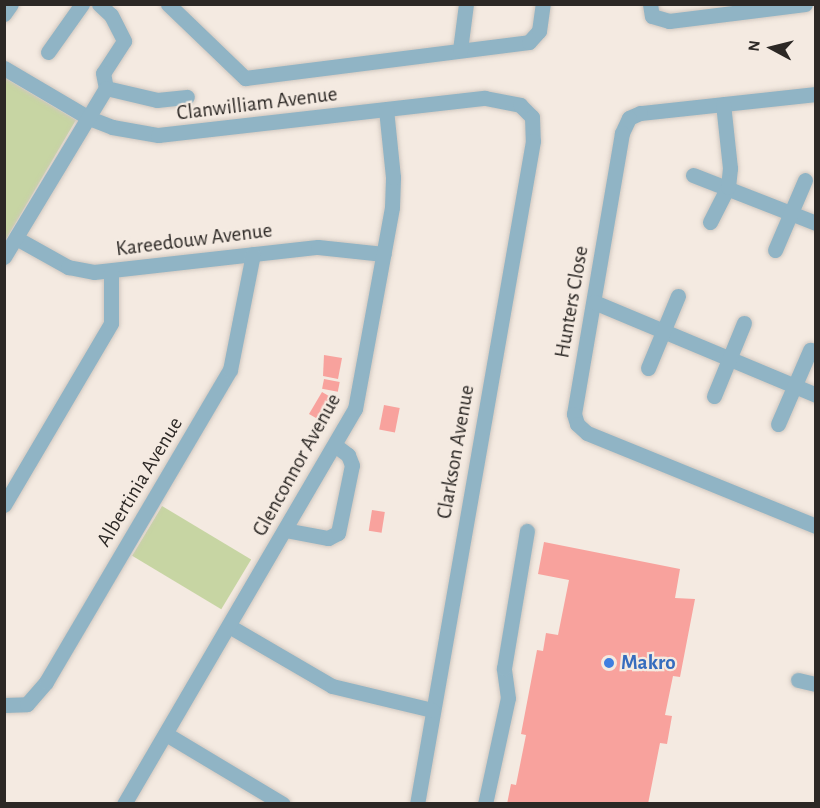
<!DOCTYPE html>
<html>
<head>
<meta charset="utf-8">
<style>
  body { margin:0 }
  #map { position:relative; width:820px; height:808px; overflow:hidden; background:#f4eae1; font-family:"Alegreya Sans",sans-serif }
  div>[style] { position:absolute }
  .green>* { inset:0; background:#c7d5a3; transform-origin:0 0 }
  .building>* { inset:0; background:#f8a29d; transform-origin:0 0 }
  .roads { filter:drop-shadow(0 0 2px #d0c7bf) drop-shadow(0 0 2px #d0c7bf) }
  .minor>* { height:15px; margin:-7.5px; padding:0 7.5px; transform-origin:7.5px; border-radius:7.5px; background:#90b4c5 }
  .dots>* { width:16px; height:16px; translate:-50% -50%; box-sizing:border-box; border:3px solid #f4eae1; border-radius:50% }
  span { translate:-50% -50%; white-space:nowrap; text-align:center; line-height:1.15; -webkit-text-stroke:4.5px #f4eae1; paint-order:stroke }
  .street-label { font-size:21px; color:#2c2825 }
  .shop-label { font-size:21px; color:#366cbe; font-weight:700 }
  .left { translate:0 -50%; text-align:left }
  .frame { position:absolute; inset:0; border:6px solid #2c2825; pointer-events:none }
  .north { position:absolute; left:742px; top:18px; width:60px; height:60px; -webkit-text-stroke:4px #f4eae1; paint-order:stroke; rotate:277deg; font-size:16px; font-weight:700; line-height:24px; text-align:center; color:#2c2825 }
  .north::after { content:''; display:block; margin:auto; width:21px; height:27px; background:#2c2825; clip-path:polygon(50% 0,100% 100%,50% 72%,0 100%) }
</style>
</head>
<body>
<div id="map">
  <div class="green">
    <i style="clip-path:polygon(5px 78px,76px 120px,5px 241px)"></i>
    <i style="left:162px;top:506px;width:104px;height:58px;rotate:31deg"></i>
  </div>
  <div class="building">
    <i style="clip-path:polygon(324px 355px,342px 358px,338px 379px,323px 376px)"></i>
    <i style="left:324px;top:379px;width:16px;height:10px;rotate:11deg"></i>
    <i style="clip-path:polygon(322px 392px,334px 399px,323px 422px,309px 414px)"></i>
    <i style="left:384px;top:405px;width:16px;height:25px;rotate:11deg"></i>
    <i style="left:372px;top:510px;width:13px;height:21px;rotate:9deg"></i>
    <i style="clip-path:polygon(544px 542px,680px 569px,675px 598px,695px 599px,680px 677px,673px 676px,665px 715px,672px 716px,667px 744px,660px 743px,648px 804px,507px 804px,511px 784px,516px 785px,526px 735px,521px 734px,537px 650px,543px 651px,546px 633px,558px 635px,569px 580px,538px 574px)"></i>
  </div>
  <div class="roads">
    <div class="minor">
      <i style="left:99px;top:4px;width:16px;rotate:43deg"></i>
      <i style="left:111px;top:15px;width:29px;rotate:63deg"></i>
      <i style="left:124px;top:41px;width:38px;rotate:123deg"></i>
      <i style="left:103px;top:73px;width:15px;rotate:79deg"></i>
      <i style="left:106px;top:88px;width:52px;rotate:13.2deg"></i>
      <i style="left:157px;top:100px;width:30px;rotate:-6deg"></i>
      <i style="left:168px;top:4px;width:107px;rotate:43.9deg"></i>
      <i style="left:245px;top:78px;width:286px;rotate:-7.2deg"></i>
      <i style="left:529px;top:42px;width:15px;rotate:-48deg"></i>
      <i style="left:539px;top:31px;width:27px;rotate:-82deg"></i>
      <i style="left:650px;top:4px;width:12px;rotate:81deg"></i>
      <i style="left:652px;top:16px;width:18px;rotate:16deg"></i>
      <i style="left:669px;top:21px;width:137px;rotate:-7.1deg"></i>
      <i style="left:4px;top:14px;width:12px;rotate:-55deg"></i>
      <i style="left:460px;top:50px;width:46px;rotate:-82.6deg"></i>
      <i style="left:48px;top:52px;width:59px;rotate:-54.7deg"></i>
      <i style="left:4px;top:68px;width:99px;rotate:30.5deg"></i>
      <i style="left:89px;top:118px;width:25px;rotate:21deg"></i>
      <i style="left:112px;top:127px;width:47px;rotate:9.9deg"></i>
      <i style="left:158px;top:135px;width:329px;rotate:-6.5deg"></i>
      <i style="left:485px;top:98px;width:36px;rotate:11deg"></i>
      <i style="left:520px;top:105px;width:17px;rotate:45deg"></i>
      <i style="left:532px;top:117px;width:24px;rotate:88deg"></i>
      <i style="left:533px;top:141px;width:673px;rotate:99.92deg"></i>
      <i style="left:816px;top:94px;width:177px;rotate:173.8deg"></i>
      <i style="left:640px;top:113px;width:12px;rotate:156deg"></i>
      <i style="left:629px;top:118px;width:17px;rotate:115deg"></i>
      <i style="left:622px;top:133px;width:285px;rotate:99.7deg"></i>
      <i style="left:574px;top:414px;width:10px;rotate:73deg"></i>
      <i style="left:577px;top:424px;width:13px;rotate:42deg"></i>
      <i style="left:587px;top:433px;width:247px;rotate:22.1deg"></i>
      <i style="left:693px;top:175px;width:132px;rotate:21.3deg"></i>
      <i style="left:710px;top:222px;width:39px;rotate:-63deg"></i>
      <i style="left:728px;top:187px;width:19px;rotate:-84deg"></i>
      <i style="left:730px;top:168px;width:64px;rotate:-96.2deg"></i>
      <i style="left:16px;top:238px;width:60px;rotate:29.1deg"></i>
      <i style="left:68px;top:267px;width:26px;rotate:11deg"></i>
      <i style="left:94px;top:272px;width:225px;rotate:-6.4deg"></i>
      <i style="left:318px;top:247px;width:66px;rotate:6.1deg"></i>
      <i style="left:775px;top:250px;width:76px;rotate:-66.8deg"></i>
      <i style="left:4px;top:257px;width:197px;rotate:-58.9deg"></i>
      <i style="left:594px;top:302px;width:241px;rotate:22.7deg"></i>
      <i style="left:648px;top:368px;width:78px;rotate:-67.4deg"></i>
      <i style="left:714px;top:396px;width:79px;rotate:-67.7deg"></i>
      <i style="left:778px;top:424px;width:81px;rotate:-66.6deg"></i>
      <i style="left:4px;top:505px;width:211px;rotate:-59.5deg"></i>
      <i style="left:111px;top:323px;width:52px;rotate:-90deg"></i>
      <i style="left:285px;top:530px;width:44px;rotate:10.5deg"></i>
      <i style="left:328px;top:538px;width:11px;rotate:-27deg"></i>
      <i style="left:338px;top:533px;width:69px;rotate:-78.4deg"></i>
      <i style="left:352px;top:465px;width:11px;rotate:-112deg"></i>
      <i style="left:348px;top:455px;width:15px;rotate:-143deg"></i>
      <i style="left:229px;top:626px;width:119px;rotate:30.2deg"></i>
      <i style="left:332px;top:686px;width:103px;rotate:13.5deg"></i>
      <i style="left:798px;top:680px;width:18px;rotate:13deg"></i>
      <i style="left:4px;top:705px;width:23px;rotate:-2deg"></i>
      <i style="left:27px;top:704px;width:29px;rotate:-49deg"></i>
      <i style="left:46px;top:682px;width:362px;rotate:-59.5deg"></i>
      <i style="left:230px;top:370px;width:118px;rotate:-78.8deg"></i>
      <i style="left:166px;top:734px;width:136px;rotate:30.9deg"></i>
      <i style="left:124px;top:804px;width:458px;rotate:-59.7deg"></i>
      <i style="left:355px;top:409px;width:205px;rotate:-79.6deg"></i>
      <i style="left:392px;top:207px;width:30px;rotate:-88deg"></i>
      <i style="left:393px;top:177px;width:68px;rotate:-95.9deg"></i>
      <i style="left:485px;top:804px;width:108px;rotate:-77.8deg"></i>
      <i style="left:508px;top:698px;width:30px;rotate:-98deg"></i>
      <i style="left:504px;top:668px;width:139px;rotate:-80.5deg"></i>
    </div>
  </div>
  <div class="dots">
    <i style="left:609px;top:663px;background:#3f7fe0"></i>
  </div>
  <div class="street-label">
    <span style="left:257px;top:104px;rotate:-7deg">Clanwilliam Avenue</span>
    <span style="left:194px;top:240px;rotate:-7deg">Kareedouw Avenue</span>
    <span style="left:572px;top:302px;rotate:-80deg">Hunters Close</span>
    <span style="left:456px;top:452px;rotate:-80deg">Clarkson Avenue</span>
    <span style="left:297px;top:465px;rotate:-61deg">Glenconnor Avenue</span>
    <span style="left:140px;top:482px;rotate:-59deg">Albertinia Avenue</span>
  </div>
  <div class="shop-label">
    <span class="left" style="left:621px;top:663px">Makro</span>
  </div>
  <div class="frame"></div>
  <div class="north">N</div>
</div>
</body>
</html>
